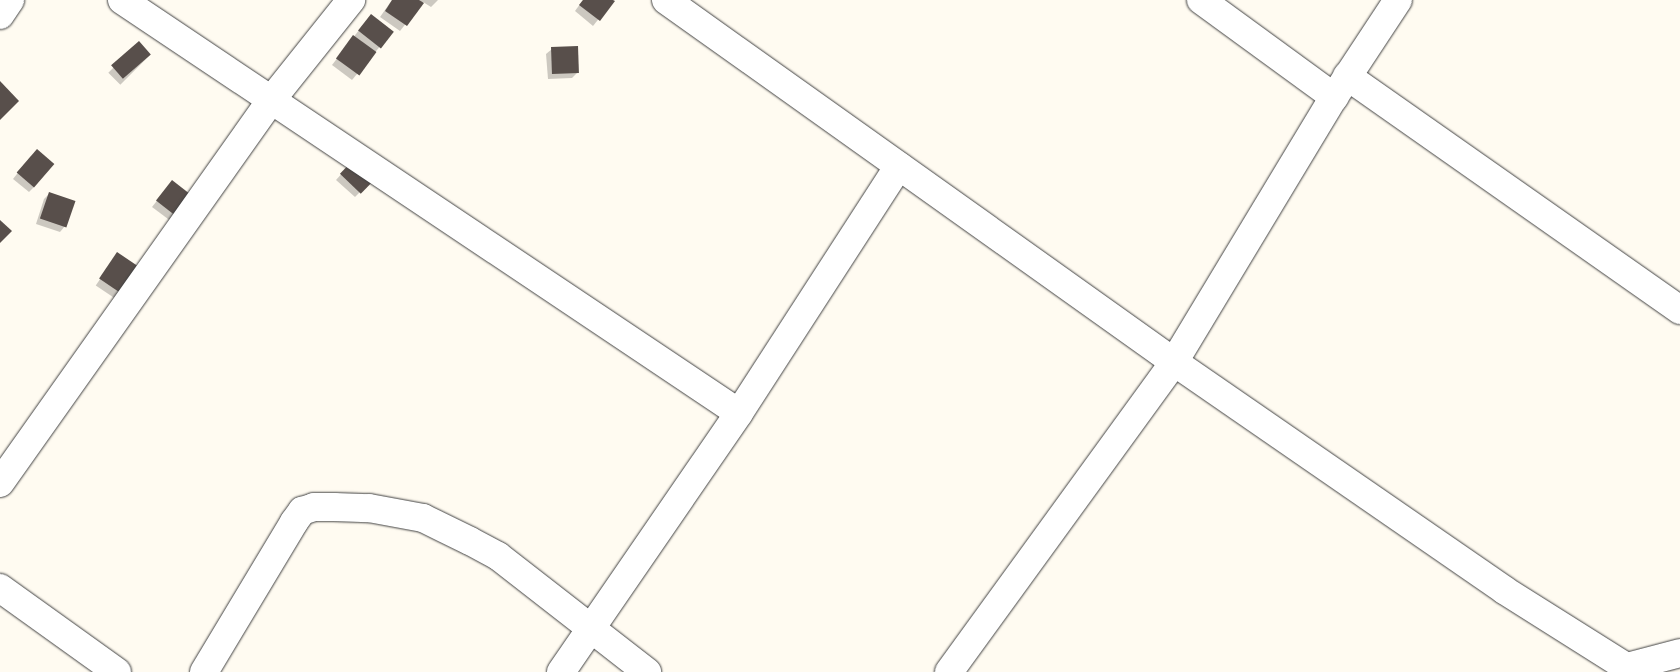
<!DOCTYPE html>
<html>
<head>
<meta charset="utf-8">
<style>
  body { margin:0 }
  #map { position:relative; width:1680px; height:672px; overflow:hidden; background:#fffbf1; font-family:"Libre Baskerville",serif }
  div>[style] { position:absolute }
  .shadow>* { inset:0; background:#0003; transform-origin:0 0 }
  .building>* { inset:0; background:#584f4b; transform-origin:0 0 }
  .roads { filter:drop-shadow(0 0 1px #424242) drop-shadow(0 0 1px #424242) }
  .minor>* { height:28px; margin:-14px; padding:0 14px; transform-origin:14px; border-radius:14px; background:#fff }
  span { translate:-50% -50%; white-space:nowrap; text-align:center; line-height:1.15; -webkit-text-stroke:5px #fff; paint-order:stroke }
</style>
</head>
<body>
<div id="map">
  <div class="shadow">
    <i style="clip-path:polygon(392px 0,438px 0,431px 7px,423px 2px,400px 31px,380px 17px)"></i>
    <i style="clip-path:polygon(583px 0,611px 0,613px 1px,593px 26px,575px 11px)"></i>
    <i style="clip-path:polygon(366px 21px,392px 32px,352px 80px,332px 65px)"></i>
    <i style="left:138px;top:43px;width:17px;height:42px;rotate:45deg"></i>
    <i style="clip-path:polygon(552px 49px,578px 72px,572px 78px,548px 79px,546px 54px)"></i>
    <i style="clip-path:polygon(31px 156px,34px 187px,29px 192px,13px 179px)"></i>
    <i style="clip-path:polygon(352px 162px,377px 175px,355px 197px,336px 180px)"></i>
    <i style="clip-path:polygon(167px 188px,192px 197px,172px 222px,152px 207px)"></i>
    <i style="clip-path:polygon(50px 193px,65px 226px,60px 232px,36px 224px,44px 199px)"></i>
    <i style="left:117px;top:254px;width:27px;height:38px;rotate:34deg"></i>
  </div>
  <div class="building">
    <i style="clip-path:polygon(392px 0,419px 0,424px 3px,407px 26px,385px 11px)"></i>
    <i style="clip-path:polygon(583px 0,613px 0,615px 1px,600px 21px,579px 5px)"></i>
    <i style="left:371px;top:14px;width:29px;height:21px;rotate:38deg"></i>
    <i style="left:353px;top:35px;width:29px;height:29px;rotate:36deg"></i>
    <i style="left:139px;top:41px;width:18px;height:37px;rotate:49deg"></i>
    <i style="left:578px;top:46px;width:27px;height:27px;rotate:88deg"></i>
    <i style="clip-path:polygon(0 81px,19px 101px,0 120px)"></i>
    <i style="left:37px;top:149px;width:23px;height:31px;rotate:41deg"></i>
    <i style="left:358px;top:155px;width:29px;height:26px;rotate:44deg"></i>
    <i style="left:172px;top:180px;width:28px;height:26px;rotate:38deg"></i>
    <i style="left:49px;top:192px;width:28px;height:28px;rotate:19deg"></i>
    <i style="clip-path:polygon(0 220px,12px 231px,0 243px)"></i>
    <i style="left:117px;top:252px;width:29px;height:32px;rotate:34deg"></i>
  </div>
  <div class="roads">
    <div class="minor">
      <i style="left:122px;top:0;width:742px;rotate:33.8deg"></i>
      <i style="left:666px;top:0;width:624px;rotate:35.47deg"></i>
      <i style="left:1174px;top:362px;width:401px;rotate:34.6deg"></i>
      <i style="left:1504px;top:590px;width:154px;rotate:32.2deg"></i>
      <i style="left:1201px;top:0;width:165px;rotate:36.1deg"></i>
      <i style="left:0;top:15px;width:18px;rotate:-56deg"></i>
      <i style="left:1347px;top:76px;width:407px;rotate:35.1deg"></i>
      <i style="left:0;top:483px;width:471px;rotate:-54.7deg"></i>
      <i style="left:272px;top:99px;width:127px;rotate:-51.4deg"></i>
      <i style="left:0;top:588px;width:144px;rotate:35.7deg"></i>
      <i style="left:1627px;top:667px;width:55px;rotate:-14.8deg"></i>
      <i style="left:204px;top:672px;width:175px;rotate:-59deg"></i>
      <i style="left:294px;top:522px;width:14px;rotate:-54deg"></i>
      <i style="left:302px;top:511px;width:13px;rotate:-18deg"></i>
      <i style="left:314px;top:507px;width:20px"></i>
      <i style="left:334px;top:507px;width:35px;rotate:2deg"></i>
      <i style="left:369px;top:508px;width:55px;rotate:10.5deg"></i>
      <i style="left:423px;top:518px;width:52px;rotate:26.1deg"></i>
      <i style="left:470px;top:541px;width:32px;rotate:28deg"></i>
      <i style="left:498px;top:556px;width:189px;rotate:37.9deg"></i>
      <i style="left:561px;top:672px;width:314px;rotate:-55.5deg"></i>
      <i style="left:739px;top:413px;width:294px;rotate:-57.1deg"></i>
      <i style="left:949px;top:672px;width:383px;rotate:-54deg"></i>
      <i style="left:1174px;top:362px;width:310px;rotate:-58.9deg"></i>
      <i style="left:1334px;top:97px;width:116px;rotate:-56.6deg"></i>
    </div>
  </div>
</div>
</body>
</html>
